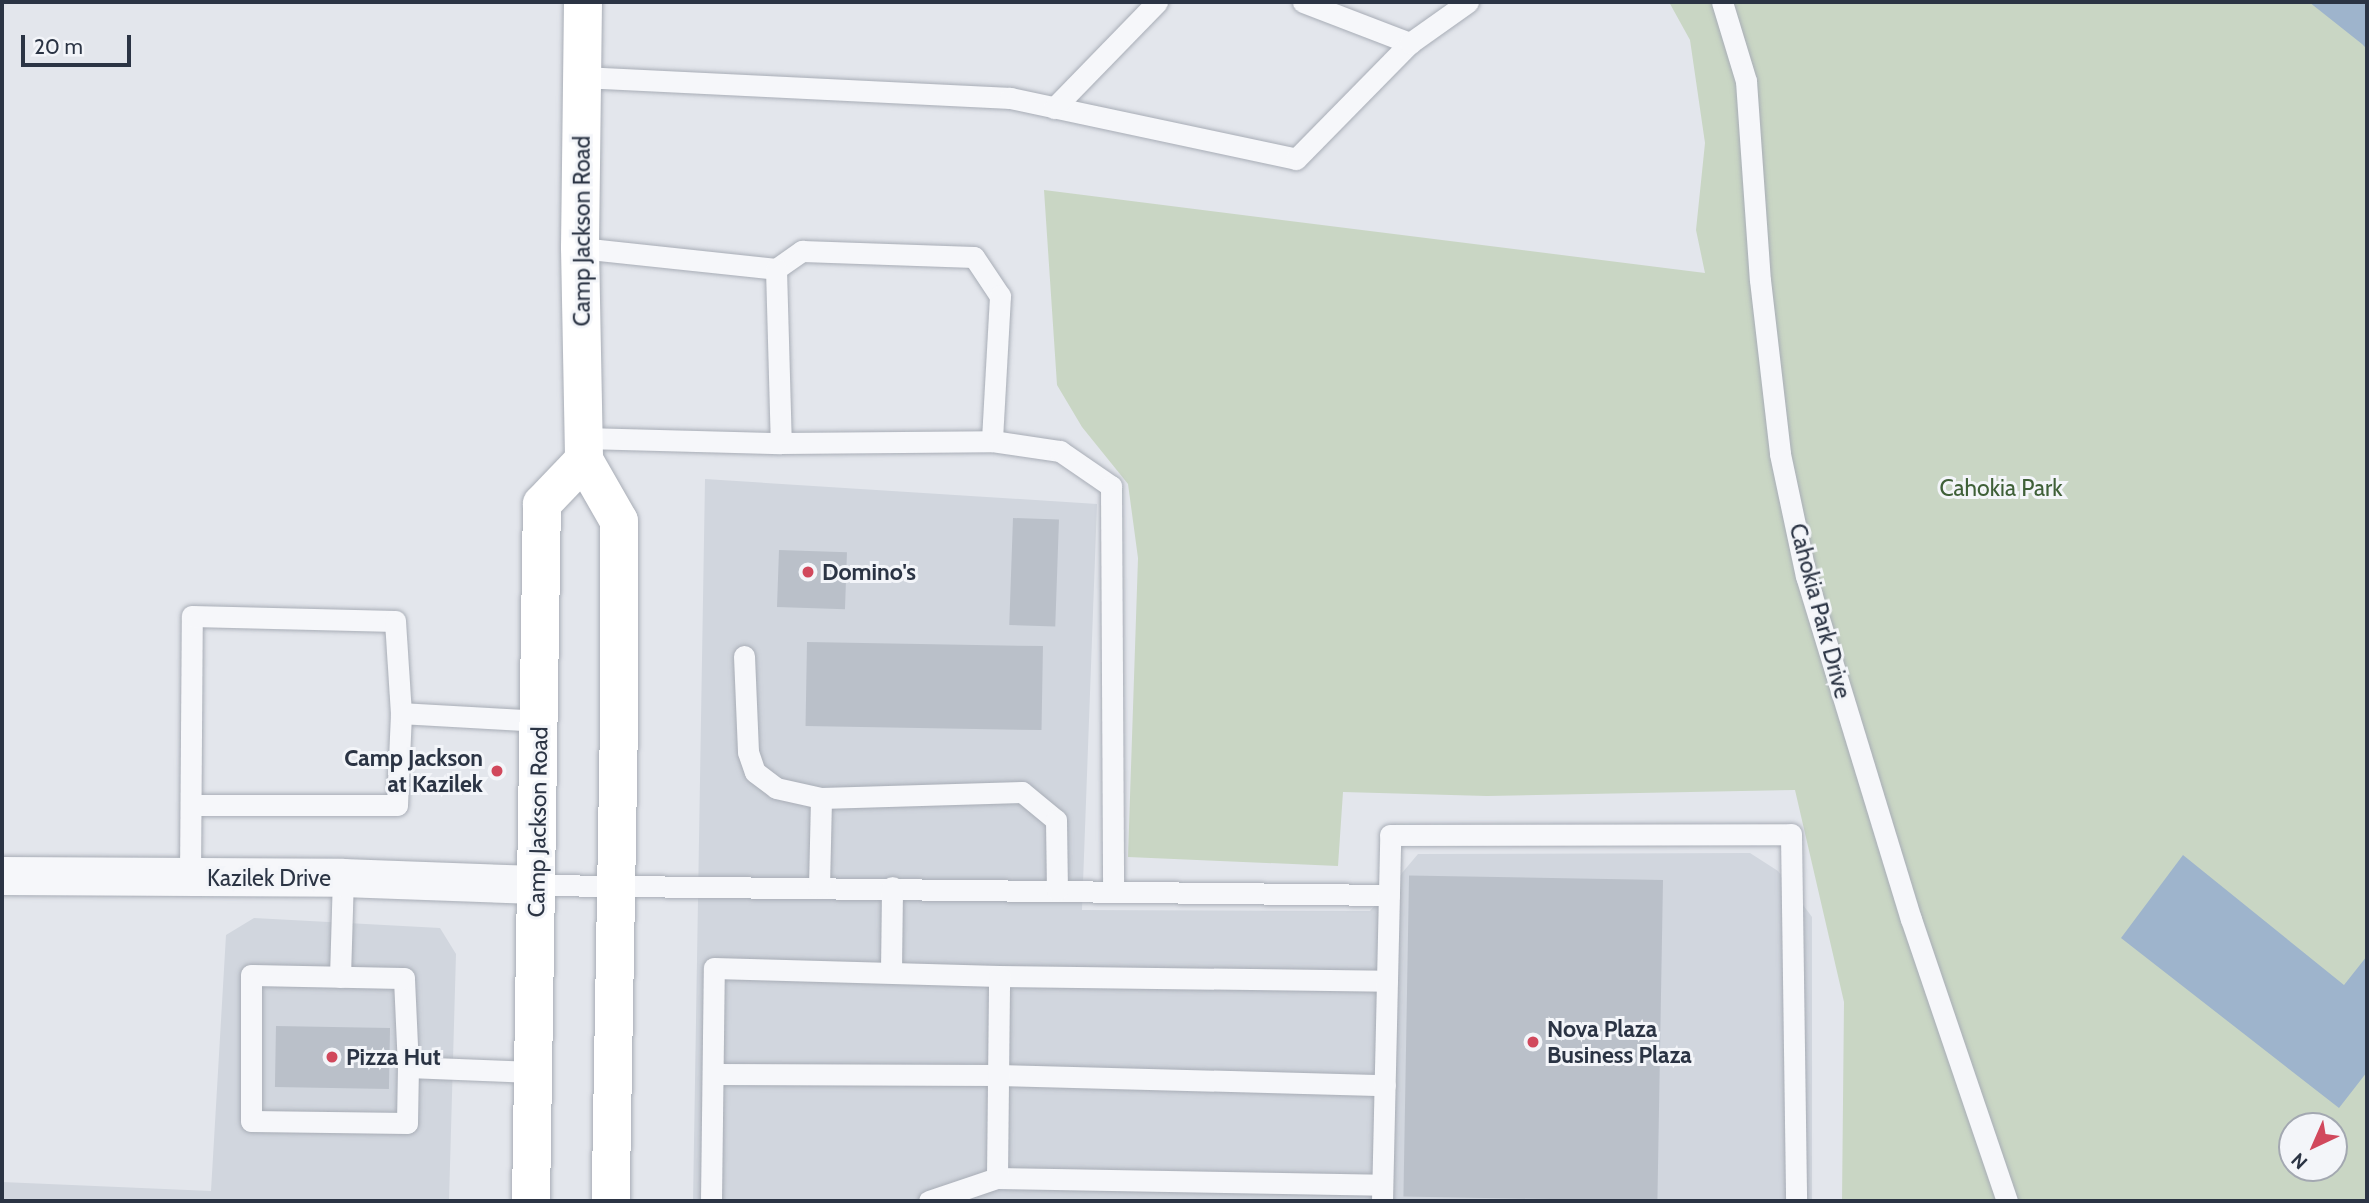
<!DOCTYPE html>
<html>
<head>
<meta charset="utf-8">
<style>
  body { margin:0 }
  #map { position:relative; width:2369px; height:1203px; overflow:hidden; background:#e3e6ec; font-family:Cabin,sans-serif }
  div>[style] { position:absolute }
  .built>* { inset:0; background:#d1d6de }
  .green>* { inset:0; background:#c9d6c4 }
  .water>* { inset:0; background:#9eb4cc }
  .building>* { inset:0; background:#bac0c9; transform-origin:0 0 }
  .roads { filter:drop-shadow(0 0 2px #a8adb6) drop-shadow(0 0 2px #a8adb6) }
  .service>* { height:21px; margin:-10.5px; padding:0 10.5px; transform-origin:10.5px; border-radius:10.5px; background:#f6f7fa }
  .minor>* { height:38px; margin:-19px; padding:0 19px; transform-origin:19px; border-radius:19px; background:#f6f7fa }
  .secondary>* { height:38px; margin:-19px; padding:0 19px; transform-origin:19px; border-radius:19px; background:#fff }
  .dots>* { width:19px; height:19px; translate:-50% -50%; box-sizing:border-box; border:4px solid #f3f5f9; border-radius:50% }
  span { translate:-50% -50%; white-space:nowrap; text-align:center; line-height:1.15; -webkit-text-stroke:6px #f3f5f9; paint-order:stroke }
  .street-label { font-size:23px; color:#2b3444 }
  .park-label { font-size:23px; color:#3f6038 }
  .poi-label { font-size:23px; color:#2b3444; font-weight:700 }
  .left { translate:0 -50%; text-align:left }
  .right { translate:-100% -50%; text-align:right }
  .frame { position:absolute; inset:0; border:4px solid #2b3444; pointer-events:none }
  .north { position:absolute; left:2278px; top:1112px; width:70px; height:70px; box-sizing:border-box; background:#f3f5f9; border:2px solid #a3a8b1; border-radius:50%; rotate:224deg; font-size:19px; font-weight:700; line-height:28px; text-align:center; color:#2b3444 }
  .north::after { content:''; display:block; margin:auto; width:24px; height:32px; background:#d1485c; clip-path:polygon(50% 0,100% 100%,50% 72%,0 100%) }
  .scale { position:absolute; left:21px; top:35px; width:110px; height:32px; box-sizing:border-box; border:4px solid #2b3444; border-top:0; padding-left:9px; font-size:21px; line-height:24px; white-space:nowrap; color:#2b3444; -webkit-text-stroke:5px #f3f5f9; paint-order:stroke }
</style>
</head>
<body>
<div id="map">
  <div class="built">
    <i style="clip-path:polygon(705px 479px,1097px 504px,1082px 910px,1370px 911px,1418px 854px,1750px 853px,1778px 871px,1812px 917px,1812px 1201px,693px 1201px)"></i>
    <i style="clip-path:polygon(254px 918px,440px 928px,456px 954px,449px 1201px,2px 1201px,2px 1182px,211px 1191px,226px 935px)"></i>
  </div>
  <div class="green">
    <i style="clip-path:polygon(evenodd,1669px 2px,2367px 2px,2367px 1201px,1842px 1201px,1844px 1002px,1795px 790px,1487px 796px,1343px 792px,1338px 866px,1128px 857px,1138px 558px,1128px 484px,1082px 427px,1057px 385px,1044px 190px,1705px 273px,1696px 230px,1705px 143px,1690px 40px,1669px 2px,2292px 1126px,2334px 1126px,2334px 1168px,2292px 1168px,2292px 1126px)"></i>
  </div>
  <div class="water">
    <i style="clip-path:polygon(2309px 2px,2367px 2px,2367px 49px,2362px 44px)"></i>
    <i style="clip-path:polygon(2183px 855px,2344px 985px,2367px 956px,2367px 1072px,2339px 1108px,2121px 938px)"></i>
  </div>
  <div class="building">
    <i style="left:1013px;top:518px;width:46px;height:107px;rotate:2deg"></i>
    <i style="left:779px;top:550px;width:68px;height:57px;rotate:2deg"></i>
    <i style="left:807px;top:642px;width:236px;height:84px;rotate:1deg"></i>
    <i style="left:1663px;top:880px;width:321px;height:254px;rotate:91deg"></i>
    <i style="left:276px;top:1026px;width:114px;height:61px;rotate:1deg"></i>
  </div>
  <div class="roads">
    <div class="service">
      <i style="left:1303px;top:2px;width:115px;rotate:21deg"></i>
      <i style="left:1722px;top:2px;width:83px;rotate:73.1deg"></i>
      <i style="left:1746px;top:81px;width:199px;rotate:86deg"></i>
      <i style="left:1760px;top:280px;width:175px;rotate:83.4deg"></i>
      <i style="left:1780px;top:454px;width:125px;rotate:78deg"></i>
      <i style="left:1806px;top:576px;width:359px;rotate:73deg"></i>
      <i style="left:1911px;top:919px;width:298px;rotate:71.2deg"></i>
      <i style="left:582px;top:77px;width:429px;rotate:2.8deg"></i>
      <i style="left:1010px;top:98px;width:292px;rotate:12deg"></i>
      <i style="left:1296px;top:159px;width:163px;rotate:-45.5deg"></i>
      <i style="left:1410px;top:43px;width:71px;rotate:-35.3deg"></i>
      <i style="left:1054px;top:108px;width:148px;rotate:-45.8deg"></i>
      <i style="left:580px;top:248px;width:197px;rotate:6.1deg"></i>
      <i style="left:776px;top:269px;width:32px;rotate:-35deg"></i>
      <i style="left:802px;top:251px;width:172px;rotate:2deg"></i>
      <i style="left:974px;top:257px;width:47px;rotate:56.3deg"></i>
      <i style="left:1000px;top:296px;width:145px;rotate:93.2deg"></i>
      <i style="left:776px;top:269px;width:174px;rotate:88.4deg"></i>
      <i style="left:584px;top:438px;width:197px;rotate:1.5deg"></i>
      <i style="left:781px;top:443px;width:211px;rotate:-0.5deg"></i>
      <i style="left:992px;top:441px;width:69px;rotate:8.4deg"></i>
      <i style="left:1060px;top:451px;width:62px;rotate:34.5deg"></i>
      <i style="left:1111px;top:486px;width:405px;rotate:89.7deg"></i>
      <i style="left:744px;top:656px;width:96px;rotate:87.6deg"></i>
      <i style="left:748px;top:752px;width:21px;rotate:71deg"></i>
      <i style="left:755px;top:772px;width:26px;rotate:37deg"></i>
      <i style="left:776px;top:788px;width:46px;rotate:12.5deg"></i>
      <i style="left:191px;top:805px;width:206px"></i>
      <i style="left:397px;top:805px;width:92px;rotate:-87.5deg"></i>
      <i style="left:190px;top:878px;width:262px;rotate:-89.6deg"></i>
      <i style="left:192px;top:616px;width:203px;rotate:1.4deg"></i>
      <i style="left:395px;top:621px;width:92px;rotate:86.3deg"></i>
      <i style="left:401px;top:713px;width:139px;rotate:3.3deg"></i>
      <i style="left:536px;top:885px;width:853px;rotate:0.67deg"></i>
      <i style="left:819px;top:887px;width:89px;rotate:-88.7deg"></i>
      <i style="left:821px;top:798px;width:201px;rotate:-1.7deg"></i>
      <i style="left:1022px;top:792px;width:44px;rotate:39.5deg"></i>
      <i style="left:1056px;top:820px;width:70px;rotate:89.2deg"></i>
      <i style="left:891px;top:971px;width:84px;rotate:-89.3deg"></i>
      <i style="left:340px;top:977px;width:99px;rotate:-88.3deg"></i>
      <i style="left:408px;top:1067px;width:89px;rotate:-92.6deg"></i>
      <i style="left:404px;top:978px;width:153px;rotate:-178.9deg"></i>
      <i style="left:251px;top:975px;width:146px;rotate:90deg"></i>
      <i style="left:251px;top:1121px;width:156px;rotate:0.7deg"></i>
      <i style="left:407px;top:1123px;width:56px;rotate:-89deg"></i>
      <i style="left:408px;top:1067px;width:125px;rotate:2.3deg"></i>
      <i style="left:714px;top:1074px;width:284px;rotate:0.2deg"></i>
      <i style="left:998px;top:1075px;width:387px;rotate:1.5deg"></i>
      <i style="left:997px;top:1178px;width:385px;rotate:1deg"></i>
      <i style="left:711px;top:1201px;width:233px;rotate:-89.3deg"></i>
      <i style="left:714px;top:968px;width:285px;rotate:1.6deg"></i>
      <i style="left:999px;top:976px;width:388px;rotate:0.7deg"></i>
      <i style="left:929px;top:1201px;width:72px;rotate:-18.7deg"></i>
      <i style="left:997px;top:1178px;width:202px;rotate:-89.4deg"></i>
      <i style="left:1382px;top:1201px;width:366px;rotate:-88.7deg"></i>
      <i style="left:1390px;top:835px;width:401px;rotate:-0.1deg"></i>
      <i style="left:1791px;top:834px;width:367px;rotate:89.2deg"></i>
    </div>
    <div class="minor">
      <i style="left:2px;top:876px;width:341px;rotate:0.3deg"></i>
      <i style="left:343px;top:878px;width:193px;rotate:2.1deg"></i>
    </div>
    <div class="secondary">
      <i style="left:583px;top:2px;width:246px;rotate:90.7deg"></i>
      <i style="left:580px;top:248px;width:212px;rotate:88.9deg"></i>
      <i style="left:584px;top:460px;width:70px;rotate:60.2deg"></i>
      <i style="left:619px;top:521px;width:201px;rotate:90deg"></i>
      <i style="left:619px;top:722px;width:479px;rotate:91deg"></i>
      <i style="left:531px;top:1201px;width:697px;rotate:-89.1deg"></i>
      <i style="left:542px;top:504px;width:61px;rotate:-46.3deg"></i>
    </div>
  </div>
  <div class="dots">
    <i style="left:808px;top:572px;background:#d1485c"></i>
    <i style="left:497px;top:771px;background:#d1485c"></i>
    <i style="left:1533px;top:1042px;background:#d1485c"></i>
    <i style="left:332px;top:1057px;background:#d1485c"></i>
  </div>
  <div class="street-label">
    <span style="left:582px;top:231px;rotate:-90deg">Camp Jackson Road</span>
    <span style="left:1820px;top:611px;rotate:75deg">Cahokia Park Drive</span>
    <span style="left:538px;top:822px;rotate:-89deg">Camp Jackson Road</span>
    <span style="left:269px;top:878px">Kazilek Drive</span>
  </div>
  <div class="park-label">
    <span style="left:2001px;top:488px">Cahokia Park</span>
  </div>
  <div class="poi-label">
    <span class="left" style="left:822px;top:572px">Domino's</span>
    <span class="right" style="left:483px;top:771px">Camp Jackson<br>at Kazilek</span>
    <span class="left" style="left:1547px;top:1042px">Nova Plaza<br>Business Plaza</span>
    <span class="left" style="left:346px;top:1057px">Pizza Hut</span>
  </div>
  <div class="frame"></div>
  <div class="north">N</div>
  <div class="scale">20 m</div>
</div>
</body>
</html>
